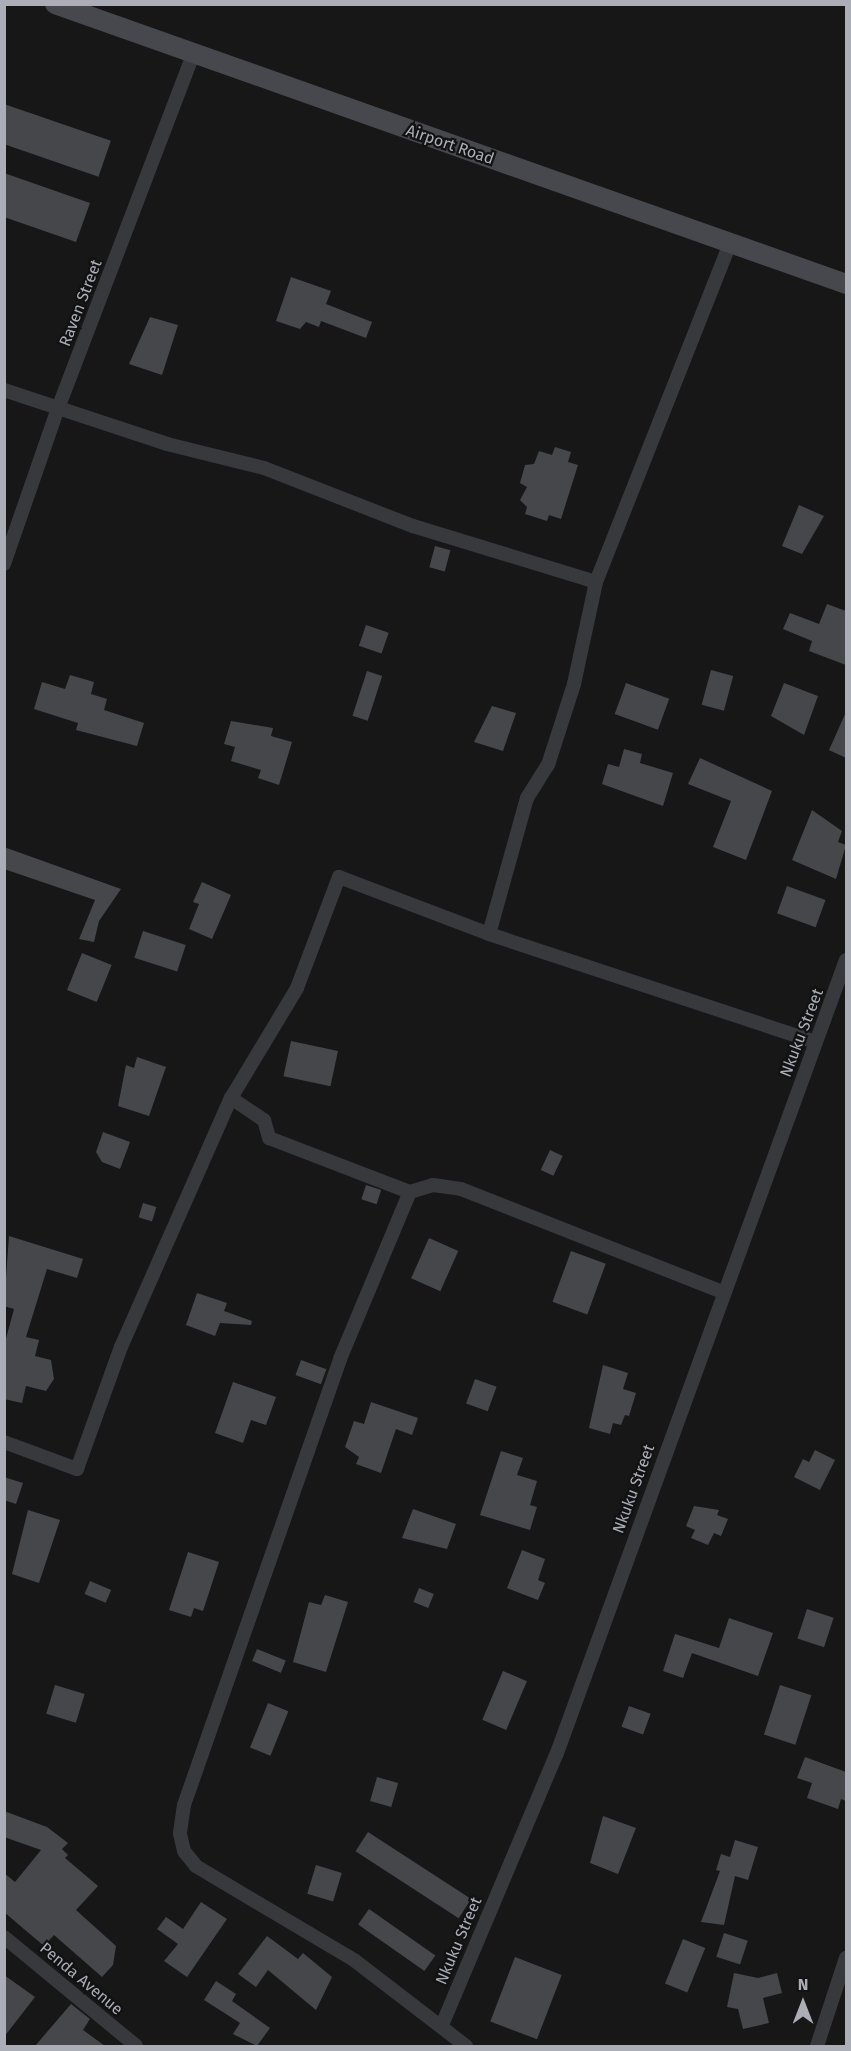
<!DOCTYPE html>
<html>
<head>
<meta charset="utf-8">
<style>
  body { margin:0 }
  #map { position:relative; width:851px; height:2051px; overflow:hidden; background:#171718; font-family:"Fira Sans",sans-serif }
  div>[style] { position:absolute }
  .building>* { inset:0; background:#46474b; transform-origin:0 0 }
  .street>* { height:14px; margin:-7px; padding:0 7px; transform-origin:7px; border-radius:7px; background:#38393d }
  .secondary>* { height:20px; margin:-10px; padding:0 10px; transform-origin:10px; border-radius:10px; background:#47484d }
  span { translate:-50% -50%; white-space:nowrap; text-align:center; line-height:1.15; -webkit-text-stroke:4.5px #121213; paint-order:stroke }
  .street-label { font-size:16px; color:#abadb7 }
  .frame { position:absolute; inset:0; border:6px solid #abadb7; pointer-events:none }
  .north { position:absolute; left:773px; top:1973px; width:60px; height:60px; -webkit-text-stroke:4px #121213; paint-order:stroke; rotate:0deg; font-size:16px; font-weight:700; line-height:24px; text-align:center; color:#abadb7 }
  .north::after { content:''; display:block; margin:auto; width:21px; height:27px; background:#abadb7; clip-path:polygon(50% 0,100% 100%,50% 72%,0 100%) }
</style>
</head>
<body>
<div id="map">
  <div class="building">
    <i style="left:4px;top:104px;width:113px;height:38px;rotate:19deg"></i>
    <i style="clip-path:polygon(4px 173px,90px 203px,76px 242px,4px 217px)"></i>
    <i style="clip-path:polygon(291px 277px,331px 291px,326px 304px,372px 322px,366px 338px,321px 321px,319px 327px,306px 322px,300px 329px,276px 321px)"></i>
    <i style="clip-path:polygon(150px 317px,178px 325px,162px 375px,129px 364px)"></i>
    <i style="clip-path:polygon(555px 447px,571px 452px,568px 462px,578px 465px,561px 519px,549px 515px,547px 521px,525px 514px,527px 507px,520px 500px,527px 487px,520px 483px,525px 465px,534px 464px,539px 451px,552px 455px)"></i>
    <i style="clip-path:polygon(799px 505px,824px 516px,802px 554px,782px 546px)"></i>
    <i style="left:435px;top:546px;width:16px;height:22px;rotate:15deg"></i>
    <i style="clip-path:polygon(827px 604px,846px 611px,846px 665px,809px 651px,812px 641px,783px 629px,790px 613px,819px 624px)"></i>
    <i style="left:366px;top:625px;width:24px;height:22px;rotate:19deg"></i>
    <i style="left:711px;top:670px;width:23px;height:36px;rotate:15deg"></i>
    <i style="left:367px;top:671px;width:16px;height:47px;rotate:18deg"></i>
    <i style="clip-path:polygon(70px 675px,94px 682px,91px 694px,107px 699px,104px 710px,144px 723px,137px 746px,76px 730px,78px 723px,34px 709px,42px 682px,65px 689px)"></i>
    <i style="left:626px;top:683px;width:46px;height:33px;rotate:20deg"></i>
    <i style="clip-path:polygon(784px 683px,818px 696px,804px 735px,771px 716px)"></i>
    <i style="clip-path:polygon(492px 706px,516px 713px,503px 751px,474px 742px)"></i>
    <i style="clip-path:polygon(846px 712px,846px 758px,829px 750px)"></i>
    <i style="clip-path:polygon(231px 721px,273px 728px,271px 736px,292px 742px,279px 785px,258px 778px,261px 770px,231px 761px,235px 747px,224px 744px)"></i>
    <i style="clip-path:polygon(624px 749px,642px 754px,640px 763px,673px 773px,663px 806px,602px 784px,608px 764px,619px 767px)"></i>
    <i style="clip-path:polygon(700px 758px,772px 791px,746px 860px,713px 847px,731px 801px,688px 784px)"></i>
    <i style="clip-path:polygon(812px 810px,842px 831px,838px 842px,846px 845px,836px 879px,792px 860px)"></i>
    <i style="clip-path:polygon(4px 847px,121px 889px,99px 921px,94px 942px,79px 939px,95px 900px,4px 869px)"></i>
    <i style="clip-path:polygon(202px 882px,231px 895px,212px 939px,189px 929px,199px 904px,193px 902px)"></i>
    <i style="left:787px;top:886px;width:41px;height:29px;rotate:20deg"></i>
    <i style="left:143px;top:931px;width:45px;height:28px;rotate:18deg"></i>
    <i style="left:82px;top:953px;width:32px;height:40px;rotate:22deg"></i>
    <i style="left:291px;top:1041px;width:48px;height:36px;rotate:12deg"></i>
    <i style="clip-path:polygon(137px 1057px,166px 1067px,149px 1116px,118px 1106px,126px 1065px,134px 1068px)"></i>
    <i style="clip-path:polygon(103px 1132px,130px 1142px,120px 1169px,102px 1162px,96px 1152px)"></i>
    <i style="left:550px;top:1150px;width:14px;height:22px;rotate:25deg"></i>
    <i style="left:366px;top:1185px;width:16px;height:15px;rotate:18deg"></i>
    <i style="left:143px;top:1203px;width:14px;height:15px;rotate:17deg"></i>
    <i style="clip-path:polygon(9px 1236px,83px 1259px,77px 1278px,47px 1269px,26px 1337px,39px 1340px,35px 1356px,51px 1360px,54px 1379px,46px 1391px,26px 1386px,22px 1403px,4px 1399px,4px 1346px,14px 1309px,4px 1306px)"></i>
    <i style="left:429px;top:1238px;width:32px;height:44px;rotate:24deg"></i>
    <i style="left:571px;top:1251px;width:37px;height:54px;rotate:20deg"></i>
    <i style="clip-path:polygon(197px 1293px,227px 1303px,224px 1311px,252px 1321px,251px 1325px,220px 1323px,215px 1336px,186px 1325px)"></i>
    <i style="left:301px;top:1360px;width:27px;height:16px;rotate:20deg"></i>
    <i style="clip-path:polygon(603px 1365px,628px 1373px,623px 1389px,636px 1393px,629px 1416px,625px 1415px,621px 1425px,613px 1423px,610px 1434px,589px 1428px)"></i>
    <i style="left:475px;top:1379px;width:23px;height:26px;rotate:20deg"></i>
    <i style="clip-path:polygon(233px 1382px,276px 1397px,266px 1425px,251px 1420px,243px 1443px,215px 1433px)"></i>
    <i style="clip-path:polygon(371px 1402px,418px 1418px,412px 1435px,396px 1429px,381px 1473px,356px 1464px,359px 1457px,345px 1447px,354px 1421px,364px 1424px)"></i>
    <i style="clip-path:polygon(815px 1450px,835px 1460px,820px 1490px,794px 1477px,803px 1459px,809px 1462px)"></i>
    <i style="clip-path:polygon(501px 1451px,523px 1458px,517px 1475px,537px 1481px,530px 1505px,537px 1507px,530px 1530px,480px 1515px)"></i>
    <i style="clip-path:polygon(4px 1477px,23px 1483px,16px 1504px,4px 1500px)"></i>
    <i style="clip-path:polygon(694px 1506px,719px 1510px,717px 1515px,728px 1519px,721px 1536px,714px 1533px,708px 1545px,691px 1538px,695px 1530px,686px 1526px)"></i>
    <i style="clip-path:polygon(413px 1509px,456px 1524px,447px 1549px,402px 1538px)"></i>
    <i style="clip-path:polygon(28px 1510px,60px 1520px,39px 1583px,12px 1574px)"></i>
    <i style="clip-path:polygon(522px 1550px,545px 1559px,538px 1580px,545px 1583px,538px 1600px,507px 1588px)"></i>
    <i style="clip-path:polygon(188px 1552px,219px 1562px,203px 1611px,194px 1608px,191px 1617px,169px 1610px)"></i>
    <i style="left:90px;top:1581px;width:23px;height:14px;rotate:23deg"></i>
    <i style="left:419px;top:1588px;width:16px;height:15px;rotate:22deg"></i>
    <i style="clip-path:polygon(325px 1595px,348px 1602px,326px 1672px,293px 1662px,309px 1602px,321px 1605px)"></i>
    <i style="left:807px;top:1609px;width:28px;height:31px;rotate:18deg"></i>
    <i style="clip-path:polygon(729px 1618px,773px 1633px,758px 1676px,692px 1653px,683px 1678px,663px 1671px,675px 1634px,719px 1648px)"></i>
    <i style="left:257px;top:1649px;width:31px;height:13px;rotate:22deg"></i>
    <i style="left:503px;top:1671px;width:26px;height:53px;rotate:23deg"></i>
    <i style="left:55px;top:1685px;width:31px;height:30px;rotate:17deg"></i>
    <i style="left:780px;top:1685px;width:33px;height:52px;rotate:18deg"></i>
    <i style="left:268px;top:1703px;width:22px;height:48px;rotate:22deg"></i>
    <i style="left:629px;top:1706px;width:23px;height:22px;rotate:20deg"></i>
    <i style="clip-path:polygon(805px 1757px,846px 1772px,846px 1801px,841px 1799px,838px 1809px,807px 1798px,812px 1783px,797px 1778px)"></i>
    <i style="left:377px;top:1777px;width:22px;height:25px;rotate:16deg"></i>
    <i style="clip-path:polygon(4px 1811px,47px 1827px,68px 1843px,62px 1849px,68px 1855px,65px 1858px,98px 1886px,76px 1910px,116px 1946px,113px 1965px,102px 1977px,54px 1935px,44px 1946px,4px 1912px,4px 1873px,15px 1882px,41px 1850px,4px 1837px)"></i>
    <i style="clip-path:polygon(603px 1816px,636px 1828px,618px 1874px,590px 1863px)"></i>
    <i style="left:368px;top:1832px;width:123px;height:23px;rotate:33deg"></i>
    <i style="clip-path:polygon(735px 1840px,758px 1847px,748px 1880px,735px 1876px,724px 1925px,701px 1922px,720px 1871px,716px 1870px,721px 1854px,730px 1857px)"></i>
    <i style="left:316px;top:1865px;width:27px;height:30px;rotate:17deg"></i>
    <i style="clip-path:polygon(201px 1902px,227px 1919px,187px 1977px,164px 1961px,178px 1944px,157px 1929px,166px 1917px,183px 1929px)"></i>
    <i style="left:369px;top:1909px;width:81px;height:19px;rotate:35deg"></i>
    <i style="left:724px;top:1933px;width:25px;height:25px;rotate:18deg"></i>
    <i style="clip-path:polygon(267px 1936px,298px 1959px,303px 1953px,332px 1977px,316px 2010px,268px 1970px,256px 1987px,238px 1974px)"></i>
    <i style="left:683px;top:1939px;width:24px;height:48px;rotate:22deg"></i>
    <i style="left:515px;top:1957px;width:50px;height:69px;rotate:21deg"></i>
    <i style="clip-path:polygon(734px 1973px,758px 1978px,777px 1973px,782px 1993px,763px 1998px,769px 2023px,743px 2029px,738px 2009px,727px 2007px)"></i>
    <i style="clip-path:polygon(4px 1975px,35px 1997px,4px 2037px)"></i>
    <i style="clip-path:polygon(216px 1981px,236px 1994px,232px 2001px,270px 2028px,257px 2046px,233px 2034px,240px 2023px,204px 2000px)"></i>
    <i style="clip-path:polygon(71px 2004px,90px 2019px,83px 2030px,105px 2046px,35px 2046px)"></i>
  </div>
  <div class="street">
    <i style="left:4px;top:390px;width:172px;rotate:18.3deg"></i>
    <i style="left:167px;top:444px;width:100px;rotate:13.9deg"></i>
    <i style="left:264px;top:468px;width:160px;rotate:21.3deg"></i>
    <i style="left:413px;top:526px;width:191px;rotate:17deg"></i>
    <i style="left:4px;top:564px;width:162px;rotate:-70.9deg"></i>
    <i style="left:57px;top:411px;width:381px;rotate:-69.1deg"></i>
    <i style="left:489px;top:934px;width:141px;rotate:-74.4deg"></i>
    <i style="left:527px;top:798px;width:39px;rotate:-58deg"></i>
    <i style="left:548px;top:765px;width:85px;rotate:-72.2deg"></i>
    <i style="left:574px;top:684px;width:104px;rotate:-77.8deg"></i>
    <i style="left:596px;top:582px;width:365px;rotate:-68.4deg"></i>
    <i style="left:231px;top:1098px;width:40px;rotate:34deg"></i>
    <i style="left:264px;top:1120px;width:19px;rotate:74deg"></i>
    <i style="left:269px;top:1138px;width:151px;rotate:21deg"></i>
    <i style="left:4px;top:1442px;width:78px;rotate:20.3deg"></i>
    <i style="left:77px;top:1469px;width:130px;rotate:-70.2deg"></i>
    <i style="left:121px;top:1347px;width:272px;rotate:-66.2deg"></i>
    <i style="left:231px;top:1098px;width:128px;rotate:-59deg"></i>
    <i style="left:297px;top:988px;width:119px;rotate:-69.3deg"></i>
    <i style="left:339px;top:877px;width:160px;rotate:20.8deg"></i>
    <i style="left:489px;top:934px;width:344px;rotate:18.3deg"></i>
    <i style="left:4px;top:1937px;width:171px;rotate:39.5deg"></i>
    <i style="left:442px;top:2025px;width:295px;rotate:-67.1deg"></i>
    <i style="left:557px;top:1753px;width:844px;rotate:-69.98deg"></i>
    <i style="left:466px;top:2046px;width:141px;rotate:-142.5deg"></i>
    <i style="left:354px;top:1960px;width:184px;rotate:-149.3deg"></i>
    <i style="left:196px;top:1866px;width:19px;rotate:-129deg"></i>
    <i style="left:184px;top:1851px;width:18px;rotate:-103deg"></i>
    <i style="left:180px;top:1833px;width:28px;rotate:-82deg"></i>
    <i style="left:184px;top:1805px;width:472px;rotate:-70.7deg"></i>
    <i style="left:340px;top:1359px;width:181px;rotate:-67.3deg"></i>
    <i style="left:410px;top:1192px;width:24px;rotate:-17deg"></i>
    <i style="left:433px;top:1185px;width:28px;rotate:8deg"></i>
    <i style="left:461px;top:1189px;width:281px;rotate:21.5deg"></i>
    <i style="left:817px;top:2046px;width:93px;rotate:-71.8deg"></i>
  </div>
  <div class="secondary">
    <i style="left:55px;top:4px;width:839px;rotate:19.49deg"></i>
  </div>
  <div class="street-label">
    <span style="left:450px;top:145px;rotate:19deg">Airport Road</span>
    <span style="left:81px;top:303px;rotate:-69deg">Raven Street</span>
    <span style="left:802px;top:1033px;rotate:-69deg">Nkuku Street</span>
    <span style="left:634px;top:1489px;rotate:-70deg">Nkuku Street</span>
    <span style="left:459px;top:1941px;rotate:-67deg">Nkuku Street</span>
    <span style="left:81px;top:1979px;rotate:40deg">Penda Avenue</span>
  </div>
  <div class="frame"></div>
  <div class="north">N</div>
</div>
</body>
</html>
